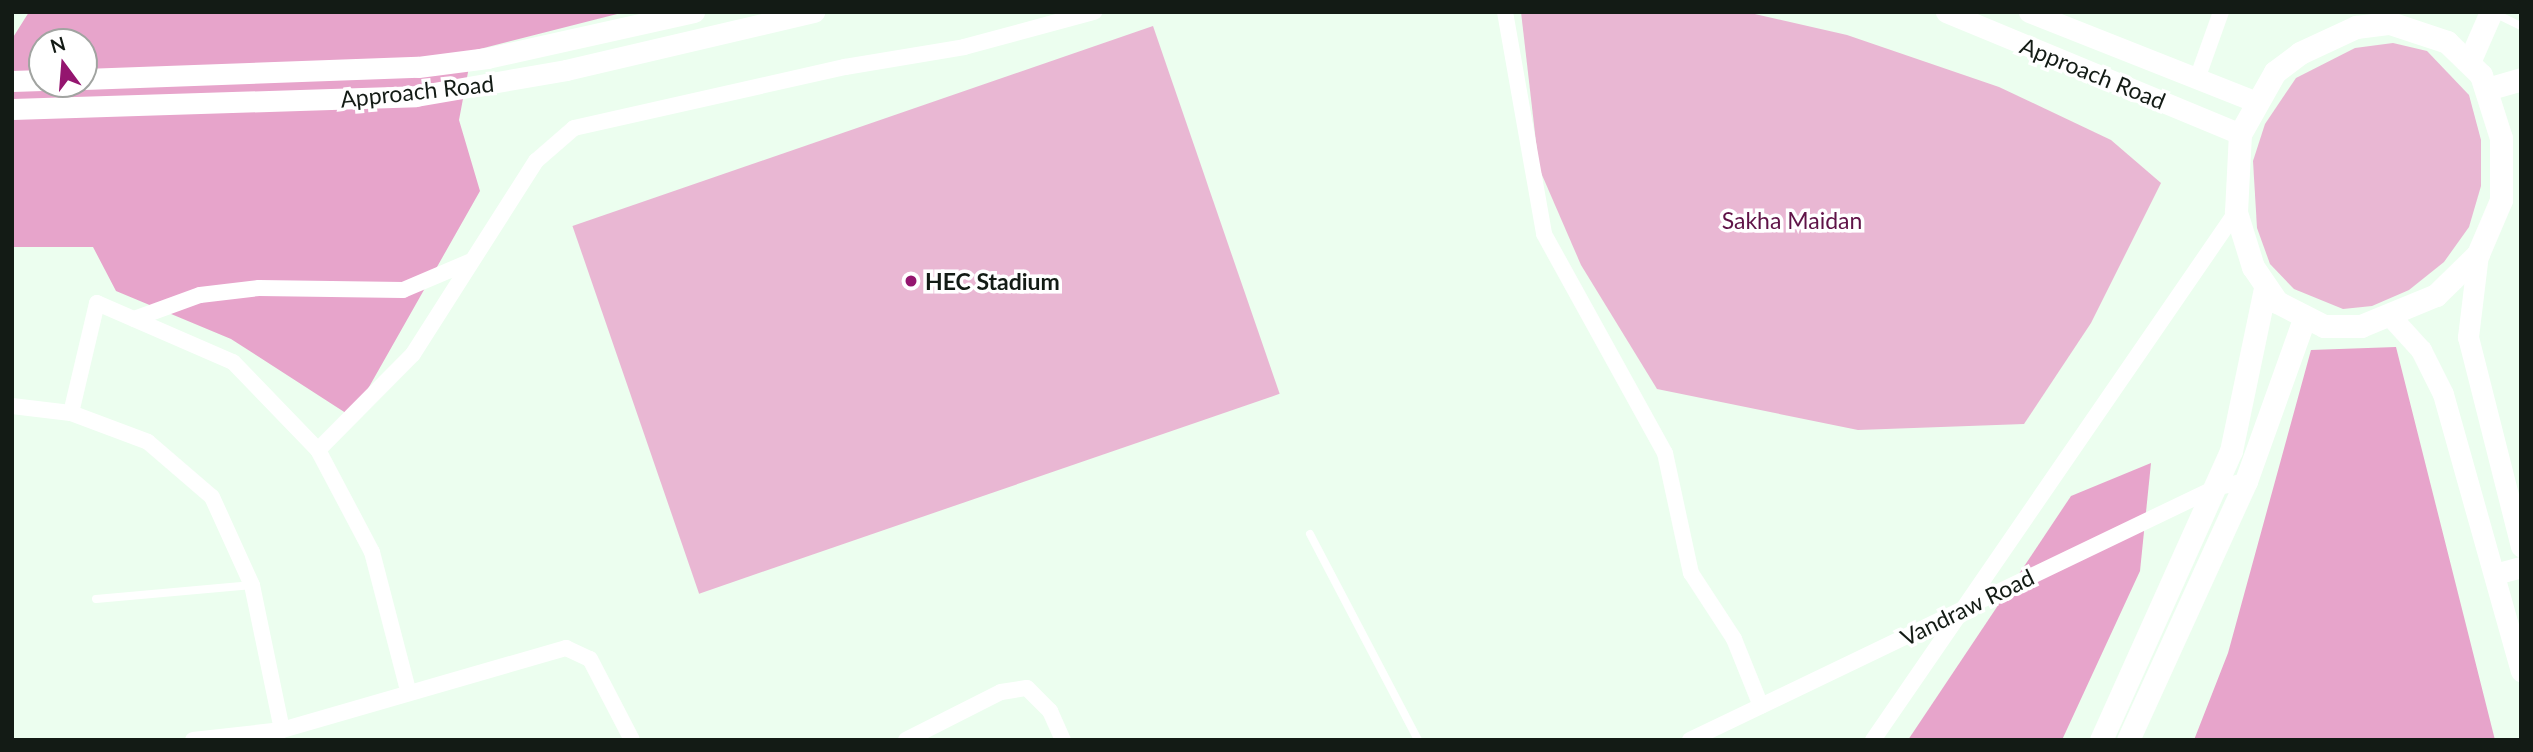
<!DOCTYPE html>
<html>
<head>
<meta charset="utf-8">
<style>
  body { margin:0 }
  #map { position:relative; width:2533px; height:752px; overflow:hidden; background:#ecfeef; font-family:Lato,sans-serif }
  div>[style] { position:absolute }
  .green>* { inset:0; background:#e9b7d3; transform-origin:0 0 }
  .forest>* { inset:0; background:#e7a4cb }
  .service>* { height:8px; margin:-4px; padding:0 4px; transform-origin:4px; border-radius:4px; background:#fff }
  .minor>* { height:16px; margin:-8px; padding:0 8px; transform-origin:8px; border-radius:8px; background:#fff }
  .tertiary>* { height:21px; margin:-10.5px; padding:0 10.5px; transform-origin:10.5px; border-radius:10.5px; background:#fff }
  .secondary>* { height:23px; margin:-11.5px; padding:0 11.5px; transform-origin:11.5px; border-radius:11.5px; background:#fff }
  .dots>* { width:19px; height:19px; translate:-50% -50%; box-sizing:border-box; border:4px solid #fff; border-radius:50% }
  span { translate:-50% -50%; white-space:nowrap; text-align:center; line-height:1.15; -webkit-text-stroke:7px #fff; paint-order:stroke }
  .street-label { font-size:23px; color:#131b15 }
  .park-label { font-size:23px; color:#5f1347 }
  .poi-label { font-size:23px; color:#131b15; font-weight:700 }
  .left { translate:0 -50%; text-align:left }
  .frame { position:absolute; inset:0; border:14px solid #131b15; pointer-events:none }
  .north { position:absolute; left:28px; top:28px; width:70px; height:70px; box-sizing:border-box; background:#fff; border:2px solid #a1a4a1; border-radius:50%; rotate:344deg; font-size:19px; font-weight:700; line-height:28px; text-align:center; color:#131b15 }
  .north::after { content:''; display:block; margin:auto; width:24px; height:32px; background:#94156f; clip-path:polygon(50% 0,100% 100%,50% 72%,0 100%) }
</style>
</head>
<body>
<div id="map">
  <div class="green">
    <i style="clip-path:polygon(1521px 12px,1746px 12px,1847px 35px,1999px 87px,2111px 140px,2161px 183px,2091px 323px,2024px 424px,1858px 430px,1657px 389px,1581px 265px,1539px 168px)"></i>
    <i style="left:1153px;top:26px;width:389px;height:614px;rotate:71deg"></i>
    <i style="clip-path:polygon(2393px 43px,2427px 51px,2469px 95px,2481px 140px,2481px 186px,2469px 227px,2444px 262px,2409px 290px,2372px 306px,2343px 309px,2294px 289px,2270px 264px,2257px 228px,2253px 161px,2265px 124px,2296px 78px,2355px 48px)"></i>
  </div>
  <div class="forest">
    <i style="clip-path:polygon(evenodd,29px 12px,625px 12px,472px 51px,459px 120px,480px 191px,352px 417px,231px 339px,116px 291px,93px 247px,12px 247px,12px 39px,29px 12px,42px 42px,84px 42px,84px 84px,42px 84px,42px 42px)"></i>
    <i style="clip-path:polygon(2396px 347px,2495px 740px,2194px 740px,2228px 653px,2311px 350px)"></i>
    <i style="clip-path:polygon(2151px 463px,2140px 571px,2062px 740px,1908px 740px,2071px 496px)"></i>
  </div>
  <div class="service">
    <i style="left:2492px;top:12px;width:32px;rotate:26deg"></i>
    <i style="left:1310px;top:534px;width:233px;rotate:62.3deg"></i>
    <i style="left:96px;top:599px;width:157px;rotate:-5.1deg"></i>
  </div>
  <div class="minor">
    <i style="left:1505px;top:12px;width:225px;rotate:80deg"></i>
    <i style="left:1544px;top:234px;width:250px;rotate:61.1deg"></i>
    <i style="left:1665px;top:453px;width:123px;rotate:77.8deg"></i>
    <i style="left:1691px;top:573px;width:79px;rotate:56.9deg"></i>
    <i style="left:1734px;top:639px;width:72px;rotate:68.1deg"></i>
    <i style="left:2197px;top:79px;width:71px;rotate:-70.3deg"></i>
    <i style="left:134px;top:319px;width:70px;rotate:-20deg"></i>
    <i style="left:200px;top:295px;width:59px;rotate:-6.8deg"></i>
    <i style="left:259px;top:288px;width:144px;rotate:0.8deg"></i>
    <i style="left:403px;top:290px;width:72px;rotate:-23deg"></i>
    <i style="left:12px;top:406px;width:59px;rotate:6.8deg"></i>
    <i style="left:71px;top:413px;width:82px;rotate:20.6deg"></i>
    <i style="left:148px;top:442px;width:84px;rotate:40.7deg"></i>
    <i style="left:212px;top:497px;width:97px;rotate:65.6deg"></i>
    <i style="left:252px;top:585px;width:148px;rotate:78.3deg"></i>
    <i style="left:71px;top:413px;width:113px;rotate:-76.7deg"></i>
    <i style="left:97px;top:303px;width:148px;rotate:23.5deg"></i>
    <i style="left:233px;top:362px;width:122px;rotate:46deg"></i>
    <i style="left:318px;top:450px;width:115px;rotate:62.1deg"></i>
    <i style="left:372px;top:552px;width:143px;rotate:75.4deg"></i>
    <i style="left:318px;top:450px;width:135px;rotate:-45.3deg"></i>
    <i style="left:413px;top:354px;width:229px;rotate:-57.5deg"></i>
    <i style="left:536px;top:161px;width:50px;rotate:-41deg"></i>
    <i style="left:574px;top:128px;width:278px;rotate:-12.7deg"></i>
    <i style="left:845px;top:67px;width:121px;rotate:-9.5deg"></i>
    <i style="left:964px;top:47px;width:135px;rotate:-15.1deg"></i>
    <i style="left:193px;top:740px;width:90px;rotate:-6.4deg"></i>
    <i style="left:282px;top:730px;width:296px;rotate:-16.1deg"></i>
    <i style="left:566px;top:648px;width:26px;rotate:25deg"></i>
    <i style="left:590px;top:659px;width:91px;rotate:62.6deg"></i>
    <i style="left:906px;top:740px;width:106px;rotate:-26.8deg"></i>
    <i style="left:1001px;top:692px;width:26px;rotate:-9deg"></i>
    <i style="left:1027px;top:688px;width:33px;rotate:45deg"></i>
    <i style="left:1050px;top:711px;width:32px;rotate:66deg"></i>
    <i style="left:1690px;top:740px;width:582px;rotate:-25.64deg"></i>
    <i style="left:2215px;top:488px;width:32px;rotate:-13deg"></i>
    <i style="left:1873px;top:740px;width:641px;rotate:-55.49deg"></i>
  </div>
  <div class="tertiary">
    <i style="left:1946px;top:12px;width:318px;rotate:22.5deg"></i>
    <i style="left:2029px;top:12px;width:242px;rotate:21.6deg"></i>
    <i style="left:84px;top:79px;width:334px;rotate:-2.1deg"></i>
    <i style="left:418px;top:67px;width:70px;rotate:-7.4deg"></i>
    <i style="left:487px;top:58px;width:212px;rotate:-12.5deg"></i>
    <i style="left:12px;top:81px;width:30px;rotate:-2deg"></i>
    <i style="left:12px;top:109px;width:404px;rotate:-1.8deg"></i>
    <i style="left:416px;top:96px;width:152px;rotate:-9.8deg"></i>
    <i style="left:566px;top:70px;width:255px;rotate:-13.2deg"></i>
    <i style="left:2478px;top:254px;width:84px;rotate:96.9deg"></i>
    <i style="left:2468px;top:337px;width:216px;rotate:75.8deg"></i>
    <i style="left:2391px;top:317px;width:45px;rotate:47.7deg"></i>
    <i style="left:2421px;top:350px;width:49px;rotate:63.4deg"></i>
    <i style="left:2443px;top:394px;width:288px;rotate:74.3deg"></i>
    <i style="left:2495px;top:574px;width:27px;rotate:-15deg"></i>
  </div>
  <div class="secondary">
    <i style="left:2390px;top:23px;width:60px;rotate:18.4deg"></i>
    <i style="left:2447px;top:42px;width:47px;rotate:44.1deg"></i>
    <i style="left:2481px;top:75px;width:66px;rotate:72.4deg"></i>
    <i style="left:2501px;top:138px;width:62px;rotate:90deg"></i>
    <i style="left:2501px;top:200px;width:59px;rotate:113.1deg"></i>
    <i style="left:2478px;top:254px;width:59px;rotate:135.7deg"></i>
    <i style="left:2436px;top:295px;width:81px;rotate:157.5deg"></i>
    <i style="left:2361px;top:326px;width:37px;rotate:180deg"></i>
    <i style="left:2324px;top:326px;width:53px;rotate:-152.9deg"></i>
    <i style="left:2277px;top:302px;width:42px;rotate:-124.4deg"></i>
    <i style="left:2253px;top:267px;width:58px;rotate:-107.2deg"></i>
    <i style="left:2236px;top:212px;width:78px;rotate:-87.1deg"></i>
    <i style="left:2240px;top:134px;width:71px;rotate:-60.6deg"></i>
    <i style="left:2275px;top:72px;width:31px;rotate:-37deg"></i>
    <i style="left:2300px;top:53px;width:62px;rotate:-24.9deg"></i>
    <i style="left:2356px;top:27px;width:34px;rotate:-7deg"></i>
    <i style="left:2470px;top:60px;width:52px;rotate:-66.4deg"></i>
    <i style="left:2487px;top:89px;width:35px;rotate:-16deg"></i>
    <i style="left:2101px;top:740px;width:317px;rotate:-65.8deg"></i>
    <i style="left:2231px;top:451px;width:167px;rotate:-78.2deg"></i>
    <i style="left:2128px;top:740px;width:285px;rotate:-65.5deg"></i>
    <i style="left:2246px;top:481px;width:172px;rotate:-70.3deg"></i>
  </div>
  <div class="dots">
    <i style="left:911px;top:281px;background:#94156f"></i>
  </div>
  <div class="street-label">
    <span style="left:2093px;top:73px;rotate:22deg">Approach Road</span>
    <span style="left:417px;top:91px;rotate:-6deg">Approach Road</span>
    <span style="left:1967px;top:607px;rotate:-26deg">Vandraw Road</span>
  </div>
  <div class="park-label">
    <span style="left:1792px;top:220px">Sakha Maidan</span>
  </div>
  <div class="poi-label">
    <span class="left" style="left:925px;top:281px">HEC Stadium</span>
  </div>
  <div class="frame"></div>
  <div class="north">N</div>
</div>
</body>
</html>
